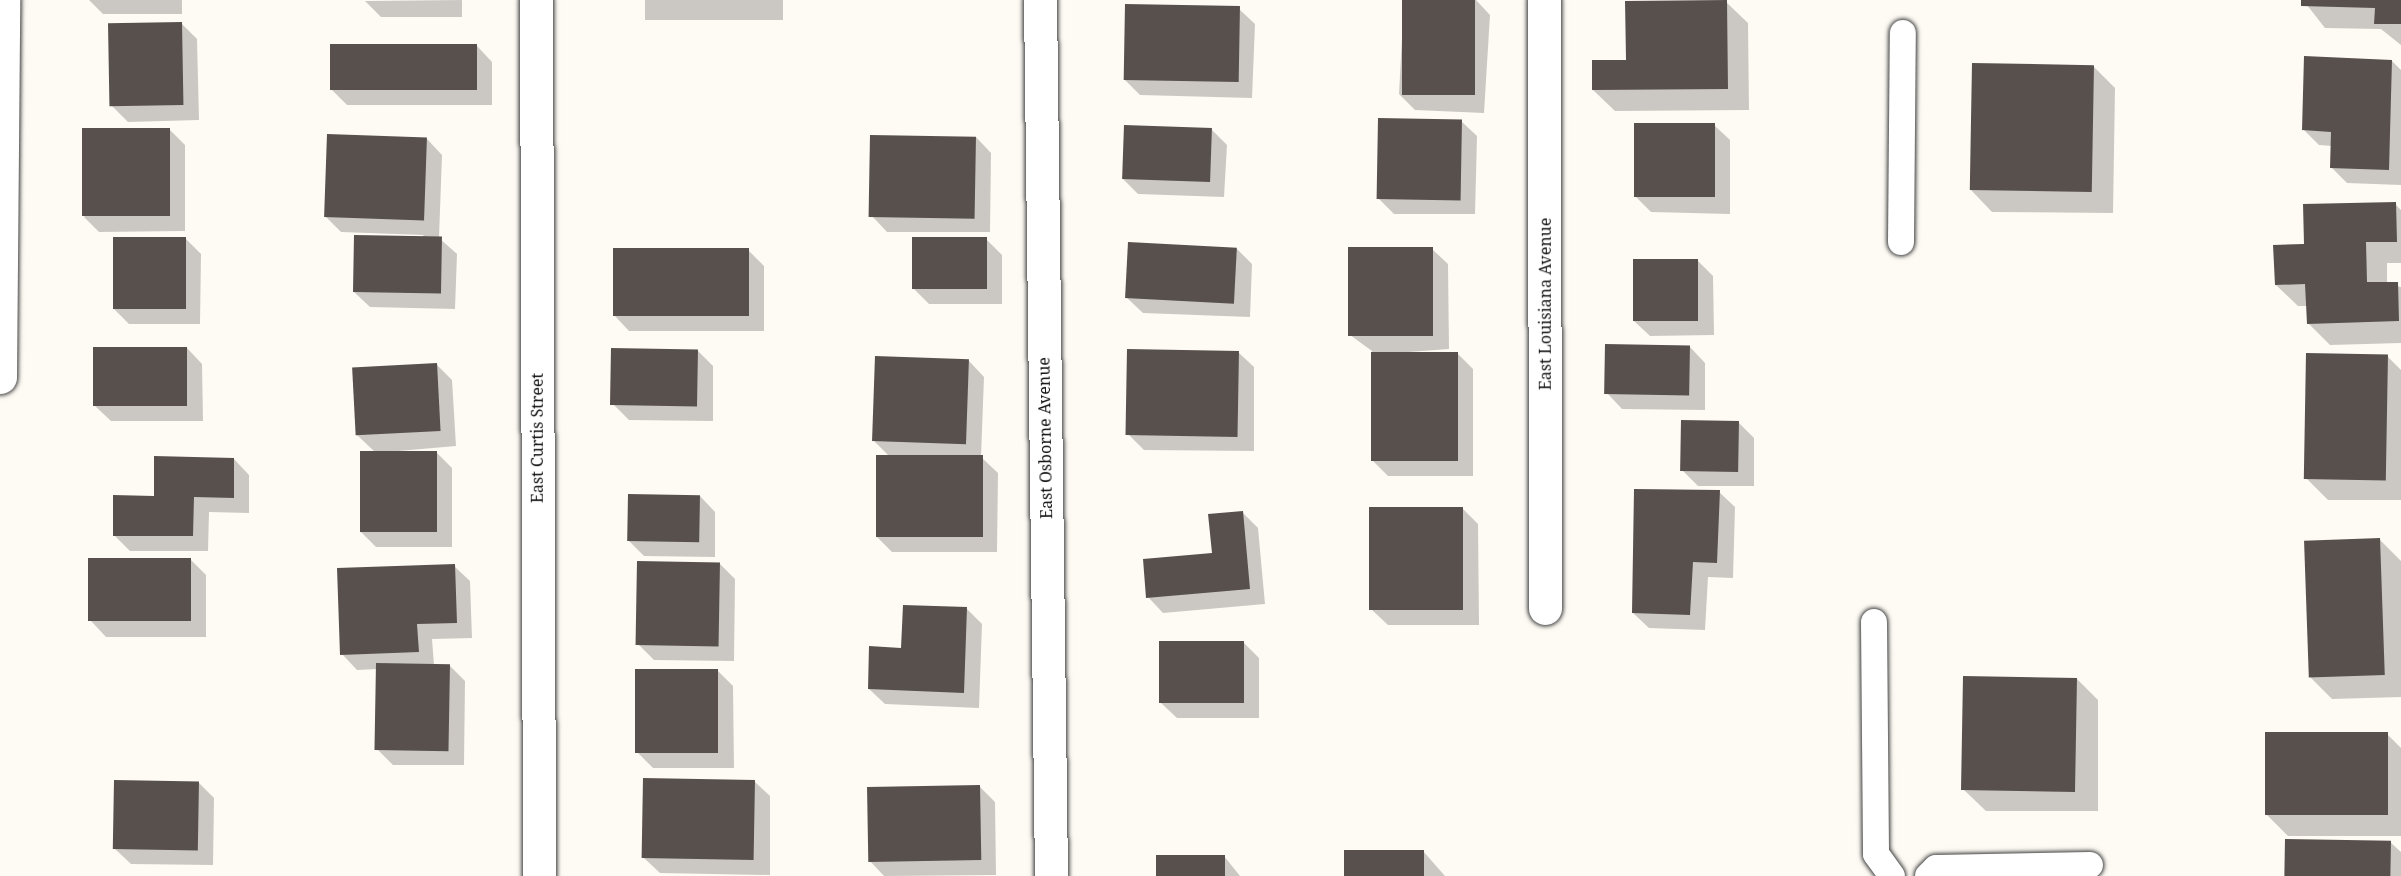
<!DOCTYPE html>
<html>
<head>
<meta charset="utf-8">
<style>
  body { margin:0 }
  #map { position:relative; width:2401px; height:876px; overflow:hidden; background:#fefbf4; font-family:"Noto Serif",serif }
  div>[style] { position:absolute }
  .shadow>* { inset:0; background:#0003; transform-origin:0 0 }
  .building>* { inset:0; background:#58504d; transform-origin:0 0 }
  .roads { filter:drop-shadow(0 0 2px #434343) drop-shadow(0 0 2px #434343) }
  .service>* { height:26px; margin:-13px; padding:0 13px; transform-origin:13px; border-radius:13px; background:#fff }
  .minor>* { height:33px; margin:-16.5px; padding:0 16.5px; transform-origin:16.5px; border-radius:16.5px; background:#fff }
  span { translate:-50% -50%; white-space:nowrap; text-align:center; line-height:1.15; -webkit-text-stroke:6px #fff; paint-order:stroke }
  .street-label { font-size:16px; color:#101010 }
</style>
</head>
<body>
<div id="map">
  <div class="shadow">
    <i style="clip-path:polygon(89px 0,182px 0,182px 14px,103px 14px)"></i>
    <i style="clip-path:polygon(462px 0,462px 17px,381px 17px,365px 1px)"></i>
    <i style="left:645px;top:0;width:138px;height:20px"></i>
    <i style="clip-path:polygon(1404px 0,1476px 0,1490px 15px,1484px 113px,1415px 110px,1399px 94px)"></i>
    <i style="clip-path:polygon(2303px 0,2401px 0,2401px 45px,2381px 29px,2325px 28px)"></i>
    <i style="clip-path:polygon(1726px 2px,1748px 23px,1749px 110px,1615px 111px,1593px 90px)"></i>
    <i style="clip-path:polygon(1239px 9px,1255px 24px,1252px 98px,1140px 95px,1124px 79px)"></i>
    <i style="clip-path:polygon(181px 23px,197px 39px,199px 120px,128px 122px,112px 106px)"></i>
    <i style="clip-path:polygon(477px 46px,492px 62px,492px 105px,347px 105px,332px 90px)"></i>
    <i style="clip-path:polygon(2392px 61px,2401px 70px,2401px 185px,2347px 183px,2332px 168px,2332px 146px,2319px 145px,2304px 130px)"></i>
    <i style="clip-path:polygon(2093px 66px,2115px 88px,2113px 213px,1992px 212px,1971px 190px)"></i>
    <i style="clip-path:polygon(1461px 121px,1477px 136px,1475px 214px,1394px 214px,1378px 198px)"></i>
    <i style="clip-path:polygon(1714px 125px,1730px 140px,1730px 214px,1651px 212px,1636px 197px)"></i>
    <i style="clip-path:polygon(170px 130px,185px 145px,185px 231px,99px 232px,84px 217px)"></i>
    <i style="clip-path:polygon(1212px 130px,1227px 145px,1224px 197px,1138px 194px,1122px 178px)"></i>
    <i style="clip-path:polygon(976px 137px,991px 153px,990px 232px,887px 232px,872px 216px)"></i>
    <i style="clip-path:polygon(427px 139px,442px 155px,439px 238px,457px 254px,455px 309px,370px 307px,354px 292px,424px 235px,341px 232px,325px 216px)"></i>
    <i style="clip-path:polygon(2395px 204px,2401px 210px,2401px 263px,2387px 263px,2387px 284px,2401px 287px,2401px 343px,2330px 345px,2308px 323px,2308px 306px,2298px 306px,2276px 285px,2306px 246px)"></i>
    <i style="clip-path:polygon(185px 238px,201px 254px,200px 324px,129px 324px,113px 308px)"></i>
    <i style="clip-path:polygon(986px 239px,1002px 255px,1002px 304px,929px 304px,913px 288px)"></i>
    <i style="clip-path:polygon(1237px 249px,1252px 264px,1250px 317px,1143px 313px,1127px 298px)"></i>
    <i style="clip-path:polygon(1432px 249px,1448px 264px,1449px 349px,1395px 353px,1457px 353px,1473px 369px,1473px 476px,1388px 476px,1372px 460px,1372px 351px,1350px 335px)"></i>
    <i style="clip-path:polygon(748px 250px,764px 266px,764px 331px,629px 331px,614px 315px)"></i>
    <i style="clip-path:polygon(1697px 260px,1713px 276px,1714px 335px,1650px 336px,1634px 321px)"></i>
    <i style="clip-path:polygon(1690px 347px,1705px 363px,1705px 410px,1622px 409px,1607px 393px)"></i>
    <i style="clip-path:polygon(187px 348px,202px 364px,203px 421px,111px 421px,95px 406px)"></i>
    <i style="clip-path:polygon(697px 350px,713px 366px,713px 421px,629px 420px,613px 404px)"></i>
    <i style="clip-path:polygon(1238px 352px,1254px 367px,1254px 451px,1144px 450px,1128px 434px)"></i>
    <i style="clip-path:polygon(2387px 356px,2401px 370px,2401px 500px,2328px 500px,2306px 478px)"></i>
    <i style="clip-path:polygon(969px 361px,984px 377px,981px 457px,998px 473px,997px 552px,892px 552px,876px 536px,889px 456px,873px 440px)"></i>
    <i style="clip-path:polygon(436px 364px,452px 380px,456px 446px,387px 452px,436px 452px,452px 468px,452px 547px,376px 547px,360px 531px,375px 452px,357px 435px)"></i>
    <i style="clip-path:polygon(1738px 422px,1754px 438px,1754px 486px,1698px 486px,1682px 470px)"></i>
    <i style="clip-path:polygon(234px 459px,249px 475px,249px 513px,209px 512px,208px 551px,130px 551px,115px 536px,155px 498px)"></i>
    <i style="clip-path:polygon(1719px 492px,1735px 507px,1733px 578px,1708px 577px,1705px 630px,1649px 628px,1633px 613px)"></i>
    <i style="clip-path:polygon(700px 496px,715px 512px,715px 557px,644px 556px,629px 541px)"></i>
    <i style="clip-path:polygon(1462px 508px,1478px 524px,1479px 625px,1388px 625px,1372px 610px)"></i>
    <i style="clip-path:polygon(1242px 512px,1258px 528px,1265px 604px,1163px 613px,1148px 597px,1213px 554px)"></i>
    <i style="clip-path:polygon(2379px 539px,2401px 561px,2401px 697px,2332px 699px,2311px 678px)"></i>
    <i style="clip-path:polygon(190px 559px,206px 575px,206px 637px,106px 637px,91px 621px)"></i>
    <i style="clip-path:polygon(719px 563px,735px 579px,734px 661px,654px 660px,638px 644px)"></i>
    <i style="clip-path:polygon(454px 566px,470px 581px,472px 638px,432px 639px,434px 665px,449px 665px,465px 681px,464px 765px,393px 765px,378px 750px,378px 669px,357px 670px,342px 654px)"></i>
    <i style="clip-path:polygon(966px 608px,982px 624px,979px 708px,885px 704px,869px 689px,903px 649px)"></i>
    <i style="clip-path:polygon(1243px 642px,1259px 658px,1259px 718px,1177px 718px,1161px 703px)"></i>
    <i style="clip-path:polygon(718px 671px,733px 686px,734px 768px,653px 768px,637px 752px)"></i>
    <i style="clip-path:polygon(2076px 678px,2098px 700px,2098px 811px,1986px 811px,1964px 790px)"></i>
    <i style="clip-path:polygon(2387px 734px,2401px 748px,2401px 836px,2288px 836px,2266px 814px)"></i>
    <i style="clip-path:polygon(754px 781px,770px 796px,770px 875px,660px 873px,644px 858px)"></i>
    <i style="clip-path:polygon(198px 782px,214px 798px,213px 865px,131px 864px,115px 849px)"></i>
    <i style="clip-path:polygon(979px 786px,995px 802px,996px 875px,884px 876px,869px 860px)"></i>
    <i style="clip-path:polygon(2390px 842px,2401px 852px,2401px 876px,2286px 876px)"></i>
    <i style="clip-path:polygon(1423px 851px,1445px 876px,1346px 876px)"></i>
    <i style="clip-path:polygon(1224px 856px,1240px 876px,1158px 876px)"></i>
  </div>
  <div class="building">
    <i style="left:1402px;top:0;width:73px;height:95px"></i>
    <i style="clip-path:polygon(1727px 0,1728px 89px,1592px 90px,1592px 60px,1626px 60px,1625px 1px)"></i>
    <i style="clip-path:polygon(2301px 0,2401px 0,2401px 24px,2374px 24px,2375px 8px,2301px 6px)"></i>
    <i style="left:1125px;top:4px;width:115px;height:76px;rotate:1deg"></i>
    <i style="left:182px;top:22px;width:83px;height:74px;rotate:89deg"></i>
    <i style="left:330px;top:44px;width:147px;height:46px"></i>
    <i style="clip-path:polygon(2304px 56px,2392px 60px,2389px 170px,2330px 168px,2331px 132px,2302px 130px)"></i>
    <i style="left:1972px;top:63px;width:122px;height:127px;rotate:1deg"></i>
    <i style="left:1378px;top:118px;width:84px;height:81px;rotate:1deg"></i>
    <i style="left:1634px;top:123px;width:81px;height:74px"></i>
    <i style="left:1124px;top:125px;width:88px;height:54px;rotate:2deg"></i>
    <i style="left:170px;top:128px;width:88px;height:88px;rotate:90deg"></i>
    <i style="left:327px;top:134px;width:100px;height:83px;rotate:2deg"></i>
    <i style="left:870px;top:135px;width:106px;height:82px;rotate:1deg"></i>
    <i style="clip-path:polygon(2396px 202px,2397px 242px,2366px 242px,2367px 282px,2398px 282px,2399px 321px,2307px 324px,2305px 284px,2275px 285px,2273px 245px,2304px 244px,2303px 204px)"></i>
    <i style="left:354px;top:235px;width:88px;height:57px;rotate:1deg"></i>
    <i style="left:113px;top:237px;width:73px;height:72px"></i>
    <i style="left:912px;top:237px;width:75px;height:52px"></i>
    <i style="left:1128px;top:242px;width:109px;height:56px;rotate:3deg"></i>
    <i style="left:1348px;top:247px;width:85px;height:89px"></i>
    <i style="left:613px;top:248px;width:136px;height:68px"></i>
    <i style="left:1633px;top:259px;width:65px;height:62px"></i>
    <i style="left:1605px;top:344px;width:85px;height:50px;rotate:1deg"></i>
    <i style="left:93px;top:347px;width:94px;height:59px"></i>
    <i style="left:611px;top:348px;width:87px;height:57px;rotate:1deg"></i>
    <i style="left:1127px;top:349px;width:112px;height:86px;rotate:1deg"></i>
    <i style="left:1371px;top:352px;width:87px;height:109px"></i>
    <i style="left:2306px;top:353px;width:82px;height:126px;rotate:1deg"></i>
    <i style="left:875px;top:356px;width:94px;height:85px;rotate:2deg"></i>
    <i style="left:437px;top:363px;width:68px;height:85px;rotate:87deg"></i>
    <i style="left:1681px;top:420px;width:58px;height:51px;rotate:1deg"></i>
    <i style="left:360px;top:451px;width:77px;height:81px"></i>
    <i style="left:876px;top:455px;width:107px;height:82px"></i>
    <i style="clip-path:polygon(154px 456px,234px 458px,234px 498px,194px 497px,193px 536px,113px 536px,113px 495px,154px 496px)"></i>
    <i style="clip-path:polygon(1634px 489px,1720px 490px,1717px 563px,1693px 562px,1690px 615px,1632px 613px)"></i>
    <i style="left:628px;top:494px;width:72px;height:47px;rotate:1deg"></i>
    <i style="left:1369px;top:507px;width:94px;height:103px"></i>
    <i style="clip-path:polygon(1243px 511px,1250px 589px,1146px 598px,1143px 559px,1212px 553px,1208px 514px)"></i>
    <i style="left:2380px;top:538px;width:137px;height:76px;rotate:88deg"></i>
    <i style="left:88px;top:558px;width:103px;height:63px"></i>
    <i style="left:637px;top:561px;width:83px;height:84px;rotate:1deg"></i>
    <i style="clip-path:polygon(455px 564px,457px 623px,417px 624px,419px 652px,340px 655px,337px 568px)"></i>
    <i style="clip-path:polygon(903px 605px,967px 607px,964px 693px,868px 689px,869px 646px,901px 648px)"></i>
    <i style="left:1244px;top:641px;width:62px;height:85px;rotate:90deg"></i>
    <i style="left:376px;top:663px;width:74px;height:87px;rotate:1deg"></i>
    <i style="left:635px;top:669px;width:83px;height:84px"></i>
    <i style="left:1963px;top:676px;width:114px;height:114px;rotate:1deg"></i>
    <i style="left:2265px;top:732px;width:123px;height:83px"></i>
    <i style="left:643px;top:778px;width:112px;height:80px;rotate:1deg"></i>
    <i style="left:114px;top:780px;width:85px;height:69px;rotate:1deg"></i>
    <i style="left:980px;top:785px;width:75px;height:113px;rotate:89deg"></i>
    <i style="left:2285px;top:839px;width:106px;height:37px;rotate:1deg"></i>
    <i style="left:1424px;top:850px;width:26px;height:80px;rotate:90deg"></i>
    <i style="left:1156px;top:855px;width:69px;height:21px"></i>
  </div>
  <div class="roads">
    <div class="service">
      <i style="left:1901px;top:242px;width:209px;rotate:-89.5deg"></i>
      <i style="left:1874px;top:622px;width:232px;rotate:89.5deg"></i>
      <i style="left:1876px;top:854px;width:27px;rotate:54deg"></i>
      <i style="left:1928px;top:876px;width:11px;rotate:-45deg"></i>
      <i style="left:1936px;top:868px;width:154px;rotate:-1.1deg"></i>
    </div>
    <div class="minor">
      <i style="left:536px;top:0;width:876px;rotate:89.8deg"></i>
      <i style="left:1040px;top:0;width:876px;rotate:89.28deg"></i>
      <i style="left:1544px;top:0;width:608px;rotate:89.91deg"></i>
      <i style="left:0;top:377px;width:377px;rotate:-89.5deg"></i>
    </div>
  </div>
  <div class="street-label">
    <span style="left:1545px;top:304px;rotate:-90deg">East Louisiana Avenue</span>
    <span style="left:537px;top:438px;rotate:-90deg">East Curtis Street</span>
    <span style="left:1045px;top:438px;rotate:-91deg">East Osborne Avenue</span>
  </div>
</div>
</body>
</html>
